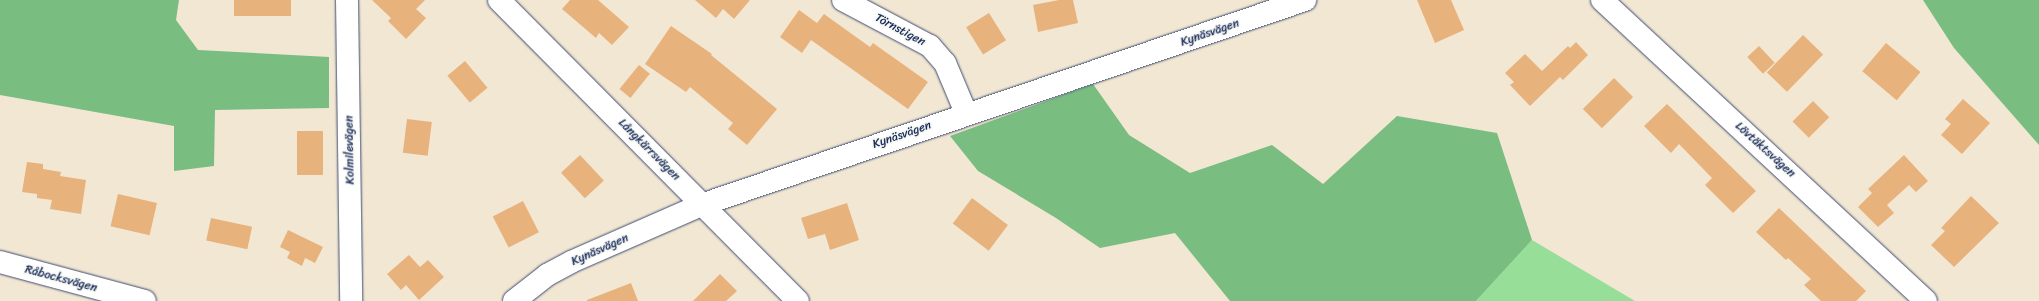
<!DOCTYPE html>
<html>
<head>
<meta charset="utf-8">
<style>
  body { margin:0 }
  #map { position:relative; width:2039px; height:301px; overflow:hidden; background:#f2e7d3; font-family:Sriracha,sans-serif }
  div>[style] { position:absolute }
  .green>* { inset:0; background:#97de98 }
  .forest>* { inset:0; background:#79bd80 }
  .building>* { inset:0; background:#e8b27d; transform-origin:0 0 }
  .roads { filter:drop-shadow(0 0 1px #3b4b70) drop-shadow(0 0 1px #3b4b70) }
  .minor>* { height:22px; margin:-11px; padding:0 11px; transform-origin:11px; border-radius:11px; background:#fff }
  .tertiary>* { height:22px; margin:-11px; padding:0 11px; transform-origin:11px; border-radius:11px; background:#fff }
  span { translate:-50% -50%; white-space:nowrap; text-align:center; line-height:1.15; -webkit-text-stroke:3px #f6f6f2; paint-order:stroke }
  .street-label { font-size:12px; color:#1b2f5e }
</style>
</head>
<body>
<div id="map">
  <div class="green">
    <i style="clip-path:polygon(1532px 240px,1635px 301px,1476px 301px)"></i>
  </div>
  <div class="forest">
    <i style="clip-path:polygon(0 0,179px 0,176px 20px,198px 50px,329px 57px,329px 108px,215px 110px,214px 166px,174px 171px,174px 126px,0 95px)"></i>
    <i style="clip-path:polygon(1923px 0,2039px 0,2039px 145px,1954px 48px)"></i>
    <i style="clip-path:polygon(1093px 84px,1129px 135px,1190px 173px,1272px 145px,1323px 184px,1397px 116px,1497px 133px,1532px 240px,1476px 301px,1230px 301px,1175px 233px,1100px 248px,1056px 218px,978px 171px,950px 136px)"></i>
  </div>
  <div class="building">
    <i style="left:234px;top:0;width:57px;height:16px"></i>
    <i style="clip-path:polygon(372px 0,425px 0,416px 9px,426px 18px,406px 39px,388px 21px,391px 18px)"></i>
    <i style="clip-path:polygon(570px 0,598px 0,629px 27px,612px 45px,599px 33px,596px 38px,562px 9px)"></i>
    <i style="clip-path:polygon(695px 0,750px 0,734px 19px,723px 9px,716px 18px)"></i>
    <i style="clip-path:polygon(1059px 0,1073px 0,1078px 23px,1038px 32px,1033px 5px)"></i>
    <i style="clip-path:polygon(1417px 0,1451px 0,1464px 30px,1435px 43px)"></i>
    <i style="clip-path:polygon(799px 10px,817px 23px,824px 14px,870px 47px,873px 43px,928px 82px,908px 109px,811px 40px,802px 53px,780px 37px)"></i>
    <i style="left:989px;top:13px;width:32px;height:27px;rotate:58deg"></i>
    <i style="clip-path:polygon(671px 26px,712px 54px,711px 55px,777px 109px,747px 145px,728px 129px,733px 123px,690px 87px,686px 92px,645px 64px)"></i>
    <i style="left:1803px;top:35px;width:28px;height:52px;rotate:44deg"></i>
    <i style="clip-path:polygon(1576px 42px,1588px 55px,1563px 80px,1560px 77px,1530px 106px,1510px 85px,1514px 82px,1505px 73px,1525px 54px,1542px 71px,1568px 46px,1570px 48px)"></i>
    <i style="left:1886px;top:43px;width:45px;height:37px;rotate:40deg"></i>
    <i style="left:1759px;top:46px;width:23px;height:16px;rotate:47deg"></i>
    <i style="left:465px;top:61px;width:35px;height:23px;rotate:50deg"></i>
    <i style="left:639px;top:65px;width:14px;height:31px;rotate:39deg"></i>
    <i style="left:1614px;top:78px;width:27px;height:44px;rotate:45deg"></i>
    <i style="clip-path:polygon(1963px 99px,1990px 123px,1962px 154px,1941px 135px,1951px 124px,1945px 119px)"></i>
    <i style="left:1813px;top:101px;width:23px;height:29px;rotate:45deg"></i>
    <i style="clip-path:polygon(1667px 104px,1756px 191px,1733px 213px,1705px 185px,1712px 178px,1679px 144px,1671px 153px,1644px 126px)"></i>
    <i style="left:407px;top:119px;width:25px;height:34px;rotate:7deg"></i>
    <i style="left:297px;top:131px;width:26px;height:44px"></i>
    <i style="left:580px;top:155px;width:35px;height:26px;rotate:47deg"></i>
    <i style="clip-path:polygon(1904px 155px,1928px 181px,1916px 192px,1909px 185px,1887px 205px,1894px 213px,1878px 227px,1858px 207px,1872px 193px,1868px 189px)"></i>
    <i style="clip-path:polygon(27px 162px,43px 164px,43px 169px,61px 172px,60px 176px,86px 180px,81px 214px,50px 209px,52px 200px,37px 198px,37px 194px,22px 192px)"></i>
    <i style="left:118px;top:194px;width:40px;height:33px;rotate:13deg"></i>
    <i style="clip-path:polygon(1971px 196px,1999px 223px,1954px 267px,1931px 245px,1945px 231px,1941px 228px)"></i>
    <i style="left:972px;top:198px;width:45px;height:32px;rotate:37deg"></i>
    <i style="left:523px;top:201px;width:35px;height:34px;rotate:63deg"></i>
    <i style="clip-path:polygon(847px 203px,859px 240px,830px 250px,825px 234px,808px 239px,801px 218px)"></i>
    <i style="clip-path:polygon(1779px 208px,1866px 291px,1856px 301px,1821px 301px,1804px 285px,1811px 279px,1788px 258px,1786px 260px,1756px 232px)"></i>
    <i style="left:211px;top:218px;width:42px;height:23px;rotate:12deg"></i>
    <i style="clip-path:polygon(288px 230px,323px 247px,315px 263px,305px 258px,302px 266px,287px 258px,290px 252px,280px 247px)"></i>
    <i style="clip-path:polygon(409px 255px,420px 267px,428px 260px,444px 277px,419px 300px,406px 285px,401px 290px,387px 274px)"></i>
    <i style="clip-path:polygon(720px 274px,737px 291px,726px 301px,693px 301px)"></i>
    <i style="clip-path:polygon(631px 283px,638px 301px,587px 301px,587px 300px)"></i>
  </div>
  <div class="roads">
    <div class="minor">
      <i style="left:347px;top:0;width:301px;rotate:89.2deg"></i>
      <i style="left:843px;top:0;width:98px;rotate:27.9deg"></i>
      <i style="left:930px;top:46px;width:23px;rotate:49deg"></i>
      <i style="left:945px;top:63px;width:54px;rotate:67.2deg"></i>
      <i style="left:1602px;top:0;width:442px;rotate:42.9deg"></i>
      <i style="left:0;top:262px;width:150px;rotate:15.1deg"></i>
      <i style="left:514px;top:301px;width:42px;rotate:-38.2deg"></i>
      <i style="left:547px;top:275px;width:27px;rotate:-28deg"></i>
      <i style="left:571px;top:262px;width:145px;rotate:-23.6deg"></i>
      <i style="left:704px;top:204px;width:635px;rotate:-18.75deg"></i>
    </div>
    <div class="tertiary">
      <i style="left:499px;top:0;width:424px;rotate:45.2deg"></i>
    </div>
  </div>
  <div class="street-label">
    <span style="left:900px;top:30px;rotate:28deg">Törnstigen</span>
    <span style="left:1210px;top:33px;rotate:-19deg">Kynäsvägen</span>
    <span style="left:902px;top:135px;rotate:-19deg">Kynäsvägen</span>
    <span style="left:350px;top:150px;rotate:-91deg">Kolmilevägen</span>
    <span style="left:649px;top:150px;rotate:45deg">Långkärrsvägen</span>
    <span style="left:1765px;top:150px;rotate:42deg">Lövtäktsvägen</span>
    <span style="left:600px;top:250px;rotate:-24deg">Kynäsvägen</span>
    <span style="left:61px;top:279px;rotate:15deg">Råbocksvägen</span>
  </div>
</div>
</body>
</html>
